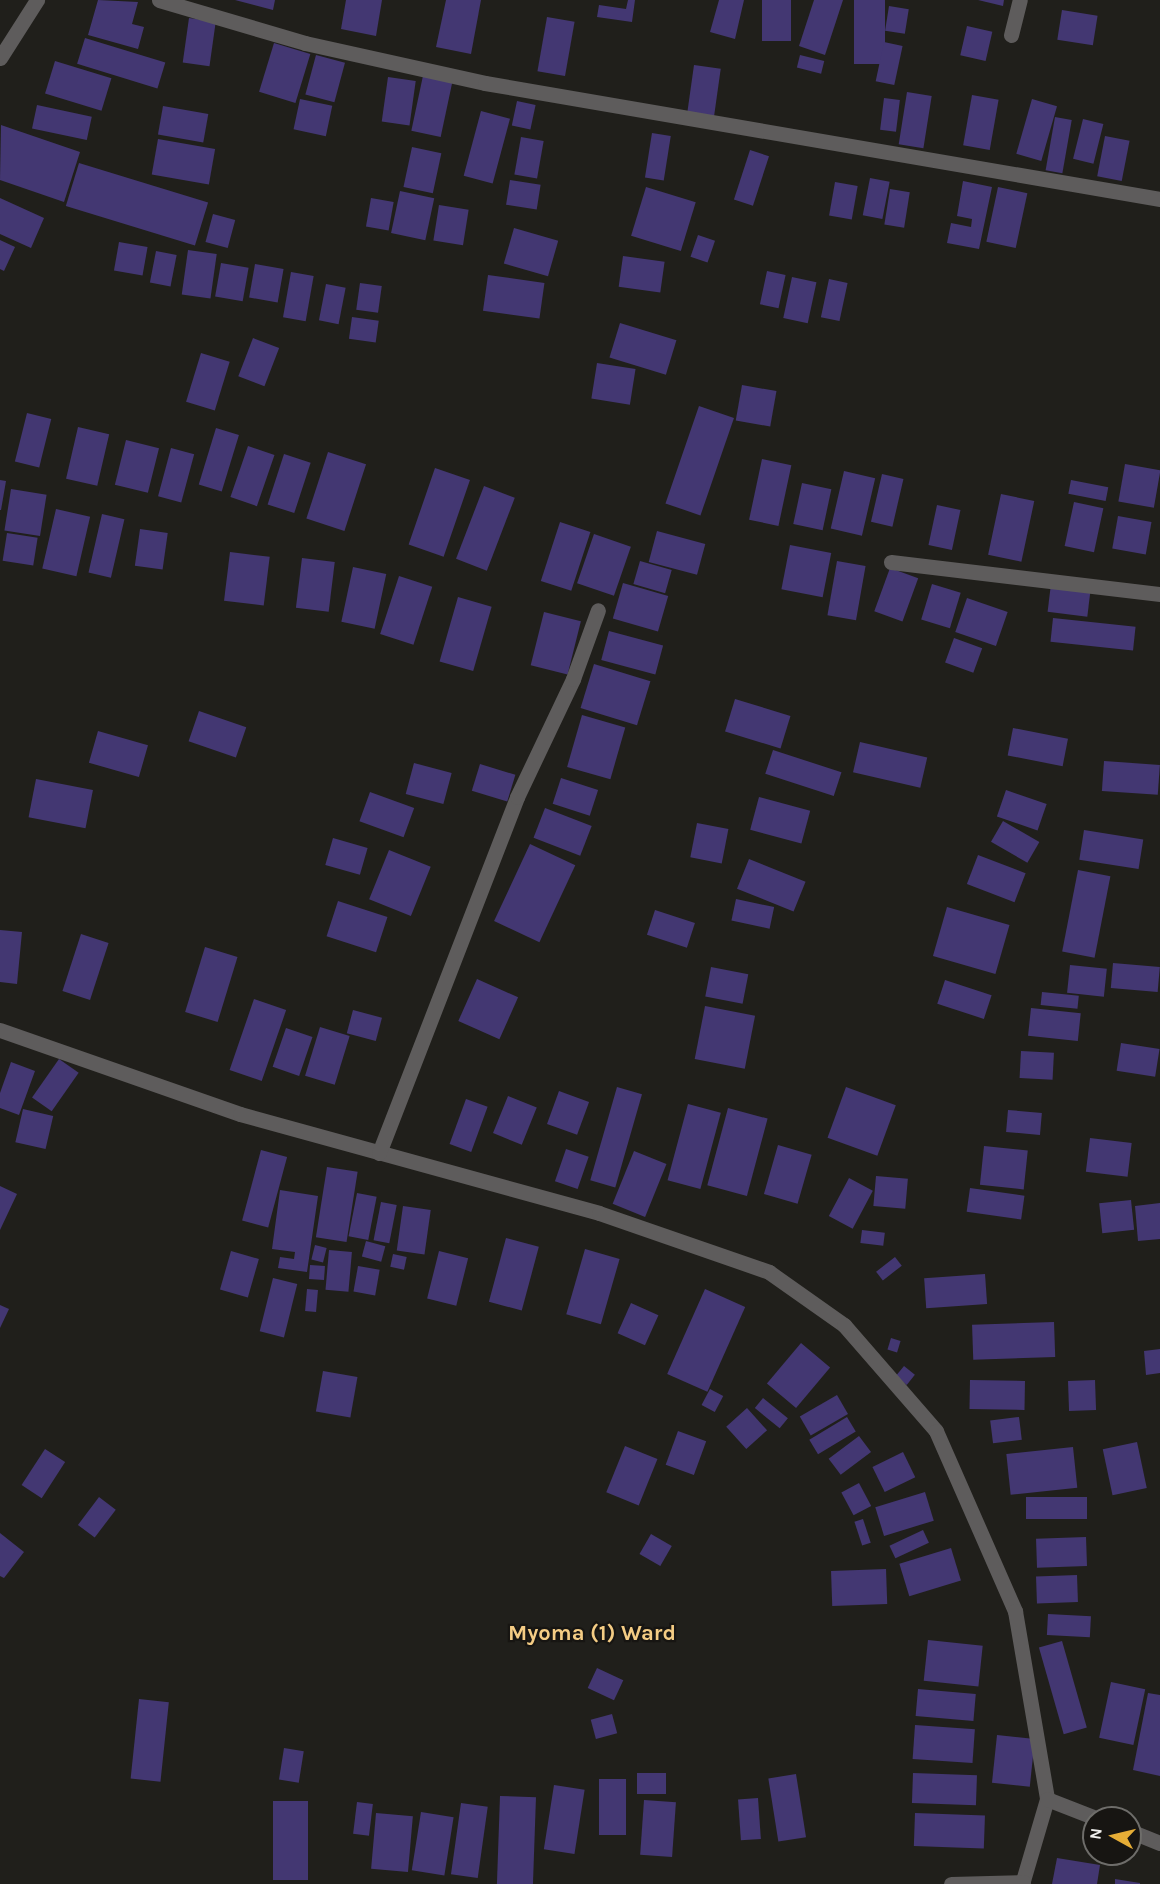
<!DOCTYPE html>
<html>
<head>
<meta charset="utf-8">
<style>
  body { margin:0 }
  #map { position:relative; width:1160px; height:1884px; overflow:hidden; background:#201f1b; font-family:Karla,sans-serif }
  div>[style] { position:absolute }
  .building>* { inset:0; background:#433772; transform-origin:0 0 }
  .street>* { height:15px; margin:-7.5px; padding:0 7.5px; transform-origin:7.5px; border-radius:7.5px; background:#5e5c5c }
  span { translate:-50% -50%; white-space:nowrap; text-align:center; line-height:1.15; -webkit-text-stroke:4.5px #171512; paint-order:stroke }
  .quarter-label { font-size:22px; color:#f4cc84; font-weight:700 }
  .north { position:absolute; left:1082px; top:1806px; width:60px; height:60px; box-sizing:border-box; background:#171512; border:2px solid #6e6d6a; border-radius:50%; rotate:278deg; font-size:16px; font-weight:700; line-height:24px; text-align:center; color:#f1f0ee }
  .north::after { content:''; display:block; margin:auto; width:21px; height:27px; background:#e6ad36; clip-path:polygon(50% 0,100% 100%,50% 72%,0 100%) }
</style>
</head>
<body>
<div id="map">
  <div class="building">
    <i style="clip-path:polygon(98px 0,138px 2px,132px 24px,144px 27px,138px 49px,88px 35px)"></i>
    <i style="clip-path:polygon(235px 0,275px 0,273px 10px)"></i>
    <i style="clip-path:polygon(346px 0,382px 0,376px 36px,341px 29px)"></i>
    <i style="clip-path:polygon(446px 0,481px 0,471px 54px,436px 47px)"></i>
    <i style="clip-path:polygon(628px 0,635px 0,632px 22px,597px 17px,599px 5px,626px 9px)"></i>
    <i style="clip-path:polygon(719px 0,744px 0,735px 39px,710px 32px)"></i>
    <i style="left:762px;top:0;width:29px;height:41px"></i>
    <i style="clip-path:polygon(814px 0,843px 0,825px 55px,799px 46px)"></i>
    <i style="left:854px;top:0;width:31px;height:64px"></i>
    <i style="clip-path:polygon(978px 0,1004px 0,1003px 6px)"></i>
    <i style="left:889px;top:6px;width:20px;height:25px;rotate:9deg"></i>
    <i style="left:1062px;top:10px;width:36px;height:30px;rotate:9deg"></i>
    <i style="left:547px;top:17px;width:28px;height:55px;rotate:10deg"></i>
    <i style="left:189px;top:18px;width:27px;height:45px;rotate:8deg"></i>
    <i style="left:967px;top:26px;width:26px;height:30px;rotate:13deg"></i>
    <i style="left:85px;top:38px;width:84px;height:27px;rotate:17deg"></i>
    <i style="left:884px;top:42px;width:19px;height:40px;rotate:12deg"></i>
    <i style="left:274px;top:43px;width:38px;height:51px;rotate:17deg"></i>
    <i style="left:316px;top:55px;width:30px;height:41px;rotate:15deg"></i>
    <i style="left:800px;top:55px;width:25px;height:13px;rotate:14deg"></i>
    <i style="left:55px;top:61px;width:59px;height:34px;rotate:17deg"></i>
    <i style="left:694px;top:65px;width:27px;height:48px;rotate:8deg"></i>
    <i style="left:424px;top:71px;width:30px;height:61px;rotate:12deg"></i>
    <i style="left:388px;top:77px;width:28px;height:45px;rotate:8deg"></i>
    <i style="left:907px;top:92px;width:25px;height:53px;rotate:9deg"></i>
    <i style="left:972px;top:95px;width:27px;height:51px;rotate:10deg"></i>
    <i style="left:884px;top:98px;width:16px;height:32px;rotate:7deg"></i>
    <i style="left:300px;top:99px;width:33px;height:31px;rotate:12deg"></i>
    <i style="left:1032px;top:99px;width:26px;height:57px;rotate:16deg"></i>
    <i style="left:517px;top:101px;width:19px;height:25px;rotate:12deg"></i>
    <i style="left:37px;top:105px;width:56px;height:24px;rotate:12deg"></i>
    <i style="left:163px;top:106px;width:46px;height:29px;rotate:10deg"></i>
    <i style="left:481px;top:111px;width:30px;height:67px;rotate:15deg"></i>
    <i style="left:1055px;top:117px;width:17px;height:54px;rotate:10deg"></i>
    <i style="left:1083px;top:119px;width:21px;height:41px;rotate:14deg"></i>
    <i style="clip-path:polygon(1px 125px,80px 152px,64px 202px,0 180px)"></i>
    <i style="left:652px;top:133px;width:19px;height:45px;rotate:9deg"></i>
    <i style="left:1105px;top:136px;width:25px;height:41px;rotate:11deg"></i>
    <i style="left:521px;top:137px;width:23px;height:38px;rotate:10deg"></i>
    <i style="left:158px;top:139px;width:58px;height:36px;rotate:10deg"></i>
    <i style="left:412px;top:147px;width:30px;height:41px;rotate:12deg"></i>
    <i style="left:750px;top:150px;width:20px;height:52px;rotate:18deg"></i>
    <i style="left:79px;top:163px;width:135px;height:45px;rotate:17deg"></i>
    <i style="left:870px;top:178px;width:20px;height:38px;rotate:11deg"></i>
    <i style="left:510px;top:180px;width:31px;height:25px;rotate:9deg"></i>
    <i style="clip-path:polygon(963px 181px,992px 187px,979px 249px,947px 243px,951px 223px,971px 227px,972px 219px,957px 216px)"></i>
    <i style="left:835px;top:182px;width:23px;height:34px;rotate:10deg"></i>
    <i style="left:646px;top:187px;width:52px;height:51px;rotate:17deg"></i>
    <i style="left:998px;top:187px;width:30px;height:56px;rotate:12deg"></i>
    <i style="left:890px;top:189px;width:20px;height:36px;rotate:9deg"></i>
    <i style="left:400px;top:191px;width:35px;height:43px;rotate:12deg"></i>
    <i style="clip-path:polygon(0 198px,44px 218px,31px 248px,0 234px)"></i>
    <i style="left:371px;top:198px;width:23px;height:29px;rotate:10deg"></i>
    <i style="left:439px;top:205px;width:30px;height:36px;rotate:9deg"></i>
    <i style="left:213px;top:214px;width:23px;height:29px;rotate:15deg"></i>
    <i style="left:514px;top:228px;width:46px;height:37px;rotate:16deg"></i>
    <i style="left:698px;top:235px;width:18px;height:23px;rotate:19deg"></i>
    <i style="clip-path:polygon(0 240px,15px 247px,4px 271px,0 269px)"></i>
    <i style="left:119px;top:242px;width:29px;height:29px;rotate:10deg"></i>
    <i style="left:188px;top:250px;width:29px;height:45px;rotate:8deg"></i>
    <i style="left:156px;top:251px;width:21px;height:32px;rotate:11deg"></i>
    <i style="left:623px;top:256px;width:42px;height:31px;rotate:8deg"></i>
    <i style="left:221px;top:263px;width:28px;height:34px;rotate:10deg"></i>
    <i style="left:255px;top:264px;width:29px;height:34px;rotate:10deg"></i>
    <i style="left:767px;top:271px;width:19px;height:34px;rotate:12deg"></i>
    <i style="left:291px;top:272px;width:23px;height:46px;rotate:10deg"></i>
    <i style="left:488px;top:275px;width:57px;height:36px;rotate:8deg"></i>
    <i style="left:792px;top:277px;width:25px;height:42px;rotate:12deg"></i>
    <i style="left:829px;top:279px;width:19px;height:39px;rotate:12deg"></i>
    <i style="left:360px;top:283px;width:22px;height:27px;rotate:8deg"></i>
    <i style="left:326px;top:284px;width:20px;height:37px;rotate:11deg"></i>
    <i style="left:352px;top:317px;width:27px;height:22px;rotate:8deg"></i>
    <i style="left:620px;top:323px;width:59px;height:36px;rotate:17deg"></i>
    <i style="left:253px;top:338px;width:28px;height:41px;rotate:21deg"></i>
    <i style="left:201px;top:353px;width:30px;height:51px;rotate:17deg"></i>
    <i style="left:597px;top:363px;width:39px;height:36px;rotate:9deg"></i>
    <i style="left:742px;top:385px;width:35px;height:36px;rotate:10deg"></i>
    <i style="left:699px;top:406px;width:37px;height:103px;rotate:19deg"></i>
    <i style="left:27px;top:413px;width:25px;height:50px;rotate:14deg"></i>
    <i style="left:78px;top:427px;width:32px;height:53px;rotate:13deg"></i>
    <i style="left:216px;top:428px;width:24px;height:59px;rotate:17deg"></i>
    <i style="left:126px;top:440px;width:34px;height:46px;rotate:14deg"></i>
    <i style="left:248px;top:446px;width:28px;height:54px;rotate:19deg"></i>
    <i style="left:171px;top:448px;width:24px;height:50px;rotate:15deg"></i>
    <i style="left:328px;top:452px;width:40px;height:70px;rotate:18deg"></i>
    <i style="left:284px;top:454px;width:28px;height:53px;rotate:18deg"></i>
    <i style="left:762px;top:459px;width:30px;height:62px;rotate:12deg"></i>
    <i style="left:1125px;top:464px;width:36px;height:38px;rotate:10deg"></i>
    <i style="left:435px;top:468px;width:37px;height:81px;rotate:19deg"></i>
    <i style="left:844px;top:471px;width:32px;height:59px;rotate:13deg"></i>
    <i style="left:882px;top:474px;width:22px;height:49px;rotate:13deg"></i>
    <i style="clip-path:polygon(0 480px,6px 481px,1px 510px,0 510px)"></i>
    <i style="left:1071px;top:480px;width:38px;height:14px;rotate:11deg"></i>
    <i style="left:802px;top:483px;width:30px;height:42px;rotate:12deg"></i>
    <i style="left:484px;top:486px;width:33px;height:78px;rotate:21deg"></i>
    <i style="left:11px;top:489px;width:36px;height:42px;rotate:9deg"></i>
    <i style="left:1001px;top:494px;width:34px;height:62px;rotate:12deg"></i>
    <i style="left:1074px;top:502px;width:30px;height:45px;rotate:12deg"></i>
    <i style="left:937px;top:505px;width:24px;height:41px;rotate:12deg"></i>
    <i style="left:56px;top:509px;width:35px;height:61px;rotate:13deg"></i>
    <i style="left:102px;top:514px;width:23px;height:60px;rotate:13deg"></i>
    <i style="left:1118px;top:516px;width:34px;height:33px;rotate:10deg"></i>
    <i style="left:560px;top:522px;width:32px;height:62px;rotate:18deg"></i>
    <i style="left:140px;top:529px;width:28px;height:37px;rotate:8deg"></i>
    <i style="left:657px;top:531px;width:50px;height:32px;rotate:15deg"></i>
    <i style="left:7px;top:533px;width:31px;height:28px;rotate:9deg"></i>
    <i style="left:594px;top:534px;width:39px;height:52px;rotate:19deg"></i>
    <i style="left:790px;top:545px;width:42px;height:45px;rotate:11deg"></i>
    <i style="left:230px;top:552px;width:40px;height:49px;rotate:7deg"></i>
    <i style="left:302px;top:558px;width:33px;height:50px;rotate:7deg"></i>
    <i style="left:640px;top:561px;width:33px;height:24px;rotate:16deg"></i>
    <i style="left:837px;top:561px;width:29px;height:55px;rotate:10deg"></i>
    <i style="left:353px;top:567px;width:34px;height:56px;rotate:12deg"></i>
    <i style="left:890px;top:568px;width:30px;height:46px;rotate:20deg"></i>
    <i style="left:399px;top:576px;width:35px;height:61px;rotate:18deg"></i>
    <i style="left:623px;top:583px;width:47px;height:37px;rotate:16deg"></i>
    <i style="left:932px;top:584px;width:30px;height:37px;rotate:17deg"></i>
    <i style="left:1051px;top:584px;width:40px;height:28px;rotate:7deg"></i>
    <i style="left:458px;top:597px;width:35px;height:67px;rotate:16deg"></i>
    <i style="left:967px;top:598px;width:43px;height:36px;rotate:19deg"></i>
    <i style="left:544px;top:612px;width:38px;height:55px;rotate:14deg"></i>
    <i style="left:1053px;top:618px;width:83px;height:24px;rotate:6deg"></i>
    <i style="left:609px;top:631px;width:56px;height:30px;rotate:15deg"></i>
    <i style="left:954px;top:638px;width:30px;height:26px;rotate:20deg"></i>
    <i style="left:594px;top:664px;width:59px;height:46px;rotate:17deg"></i>
    <i style="left:735px;top:699px;width:58px;height:34px;rotate:17deg"></i>
    <i style="left:199px;top:711px;width:50px;height:32px;rotate:19deg"></i>
    <i style="left:582px;top:715px;width:45px;height:54px;rotate:16deg"></i>
    <i style="left:1013px;top:728px;width:56px;height:28px;rotate:11deg"></i>
    <i style="left:98px;top:731px;width:52px;height:33px;rotate:16deg"></i>
    <i style="left:860px;top:742px;width:69px;height:31px;rotate:13deg"></i>
    <i style="left:773px;top:750px;width:72px;height:25px;rotate:18deg"></i>
    <i style="left:1104px;top:761px;width:56px;height:30px;rotate:4deg"></i>
    <i style="left:414px;top:763px;width:39px;height:32px;rotate:15deg"></i>
    <i style="left:480px;top:764px;width:37px;height:28px;rotate:17deg"></i>
    <i style="left:561px;top:778px;width:39px;height:27px;rotate:18deg"></i>
    <i style="left:36px;top:779px;width:58px;height:39px;rotate:11deg"></i>
    <i style="left:1006px;top:790px;width:43px;height:28px;rotate:19deg"></i>
    <i style="left:370px;top:792px;width:47px;height:31px;rotate:20deg"></i>
    <i style="left:759px;top:797px;width:53px;height:34px;rotate:15deg"></i>
    <i style="left:545px;top:808px;width:50px;height:32px;rotate:21deg"></i>
    <i style="left:1003px;top:821px;width:42px;height:24px;rotate:30deg"></i>
    <i style="left:697px;top:823px;width:32px;height:35px;rotate:11deg"></i>
    <i style="left:1084px;top:830px;width:60px;height:30px;rotate:9deg"></i>
    <i style="left:333px;top:838px;width:36px;height:28px;rotate:16deg"></i>
    <i style="left:530px;top:844px;width:50px;height:85px;rotate:25deg"></i>
    <i style="left:389px;top:850px;width:45px;height:53px;rotate:22deg"></i>
    <i style="left:978px;top:855px;width:51px;height:31px;rotate:21deg"></i>
    <i style="left:749px;top:859px;width:61px;height:32px;rotate:22deg"></i>
    <i style="left:1078px;top:870px;width:33px;height:83px;rotate:11deg"></i>
    <i style="left:736px;top:899px;width:39px;height:22px;rotate:12deg"></i>
    <i style="left:338px;top:901px;width:52px;height:37px;rotate:18deg"></i>
    <i style="left:947px;top:907px;width:65px;height:51px;rotate:16deg"></i>
    <i style="left:655px;top:910px;width:42px;height:26px;rotate:18deg"></i>
    <i style="clip-path:polygon(0 930px,22px 932px,17px 984px,0 982px)"></i>
    <i style="left:81px;top:934px;width:29px;height:60px;rotate:18deg"></i>
    <i style="left:205px;top:947px;width:34px;height:68px;rotate:17deg"></i>
    <i style="left:1113px;top:963px;width:47px;height:25px;rotate:5deg"></i>
    <i style="left:1070px;top:965px;width:37px;height:28px;rotate:6deg"></i>
    <i style="left:711px;top:967px;width:38px;height:30px;rotate:11deg"></i>
    <i style="left:477px;top:979px;width:45px;height:46px;rotate:24deg"></i>
    <i style="left:945px;top:980px;width:49px;height:25px;rotate:18deg"></i>
    <i style="left:1042px;top:992px;width:37px;height:13px;rotate:6deg"></i>
    <i style="left:254px;top:999px;width:34px;height:75px;rotate:19deg"></i>
    <i style="left:705px;top:1006px;width:51px;height:54px;rotate:11deg"></i>
    <i style="left:1031px;top:1008px;width:50px;height:28px;rotate:6deg"></i>
    <i style="left:353px;top:1010px;width:30px;height:24px;rotate:15deg"></i>
    <i style="left:320px;top:1027px;width:31px;height:51px;rotate:17deg"></i>
    <i style="left:286px;top:1028px;width:28px;height:41px;rotate:19deg"></i>
    <i style="left:1121px;top:1043px;width:39px;height:28px;rotate:9deg"></i>
    <i style="left:1021px;top:1051px;width:33px;height:27px;rotate:3deg"></i>
    <i style="left:59px;top:1059px;width:24px;height:47px;rotate:35deg"></i>
    <i style="clip-path:polygon(11px 1062px,35px 1071px,19px 1115px,0 1108px,0 1093px)"></i>
    <i style="left:617px;top:1087px;width:26px;height:97px;rotate:16deg"></i>
    <i style="left:846px;top:1087px;width:53px;height:54px;rotate:20deg"></i>
    <i style="left:559px;top:1091px;width:32px;height:35px;rotate:20deg"></i>
    <i style="left:508px;top:1096px;width:31px;height:40px;rotate:22deg"></i>
    <i style="left:466px;top:1099px;width:23px;height:48px;rotate:20deg"></i>
    <i style="left:688px;top:1104px;width:34px;height:79px;rotate:15deg"></i>
    <i style="left:728px;top:1108px;width:41px;height:80px;rotate:15deg"></i>
    <i style="left:23px;top:1109px;width:31px;height:34px;rotate:13deg"></i>
    <i style="left:1008px;top:1110px;width:34px;height:22px;rotate:5deg"></i>
    <i style="left:1090px;top:1138px;width:42px;height:34px;rotate:7deg"></i>
    <i style="left:778px;top:1145px;width:35px;height:51px;rotate:16deg"></i>
    <i style="left:984px;top:1146px;width:44px;height:39px;rotate:6deg"></i>
    <i style="left:566px;top:1149px;width:24px;height:34px;rotate:19deg"></i>
    <i style="left:261px;top:1150px;width:27px;height:73px;rotate:15deg"></i>
    <i style="left:634px;top:1151px;width:35px;height:57px;rotate:22deg"></i>
    <i style="left:327px;top:1167px;width:31px;height:71px;rotate:9deg"></i>
    <i style="left:876px;top:1176px;width:32px;height:30px;rotate:5deg"></i>
    <i style="left:849px;top:1178px;width:27px;height:43px;rotate:28deg"></i>
    <i style="clip-path:polygon(0 1186px,17px 1194px,0 1230px)"></i>
    <i style="left:970px;top:1188px;width:55px;height:24px;rotate:8deg"></i>
    <i style="clip-path:polygon(280px 1190px,318px 1196px,307px 1272px,278px 1268px,280px 1257px,294px 1259px,295px 1252px,272px 1249px)"></i>
    <i style="left:357px;top:1193px;width:20px;height:44px;rotate:11deg"></i>
    <i style="left:1131px;top:1200px;width:30px;height:32px;rotate:84deg"></i>
    <i style="left:381px;top:1202px;width:16px;height:39px;rotate:11deg"></i>
    <i style="clip-path:polygon(1160px 1203px,1160px 1239px,1138px 1241px,1135px 1206px)"></i>
    <i style="left:403px;top:1206px;width:28px;height:45px;rotate:8deg"></i>
    <i style="left:862px;top:1230px;width:23px;height:13px;rotate:7deg"></i>
    <i style="left:506px;top:1238px;width:34px;height:66px;rotate:15deg"></i>
    <i style="left:366px;top:1241px;width:20px;height:16px;rotate:15deg"></i>
    <i style="left:315px;top:1245px;width:12px;height:15px;rotate:14deg"></i>
    <i style="left:585px;top:1249px;width:36px;height:68px;rotate:16deg"></i>
    <i style="left:329px;top:1250px;width:23px;height:40px;rotate:5deg"></i>
    <i style="left:231px;top:1251px;width:29px;height:40px;rotate:16deg"></i>
    <i style="left:439px;top:1251px;width:30px;height:49px;rotate:14deg"></i>
    <i style="left:393px;top:1254px;width:14px;height:13px;rotate:12deg"></i>
    <i style="left:895px;top:1257px;width:11px;height:24px;rotate:52deg"></i>
    <i style="left:310px;top:1265px;width:15px;height:14px;rotate:4deg"></i>
    <i style="left:358px;top:1266px;width:22px;height:26px;rotate:10deg"></i>
    <i style="left:985px;top:1274px;width:30px;height:61px;rotate:86deg"></i>
    <i style="left:273px;top:1278px;width:25px;height:55px;rotate:14deg"></i>
    <i style="left:307px;top:1289px;width:11px;height:22px;rotate:5deg"></i>
    <i style="left:705px;top:1289px;width:44px;height:93px;rotate:24deg"></i>
    <i style="left:631px;top:1303px;width:30px;height:33px;rotate:24deg"></i>
    <i style="clip-path:polygon(0 1305px,9px 1309px,0 1328px)"></i>
    <i style="left:1054px;top:1322px;width:35px;height:82px;rotate:88deg"></i>
    <i style="left:891px;top:1338px;width:10px;height:12px;rotate:17deg"></i>
    <i style="left:801px;top:1343px;width:38px;height:53px;rotate:40deg"></i>
    <i style="clip-path:polygon(1160px 1349px,1160px 1373px,1146px 1375px,1144px 1351px)"></i>
    <i style="left:904px;top:1366px;width:14px;height:13px;rotate:39deg"></i>
    <i style="left:323px;top:1371px;width:35px;height:41px;rotate:10deg"></i>
    <i style="left:970px;top:1380px;width:55px;height:29px;rotate:1deg"></i>
    <i style="left:1095px;top:1380px;width:30px;height:27px;rotate:88deg"></i>
    <i style="left:710px;top:1389px;width:15px;height:18px;rotate:28deg"></i>
    <i style="left:837px;top:1395px;width:22px;height:43px;rotate:60deg"></i>
    <i style="left:763px;top:1398px;width:32px;height:13px;rotate:39deg"></i>
    <i style="left:747px;top:1408px;width:30px;height:28px;rotate:48deg"></i>
    <i style="left:847px;top:1417px;width:17px;height:44px;rotate:59deg"></i>
    <i style="left:1019px;top:1417px;width:23px;height:29px;rotate:83deg"></i>
    <i style="left:678px;top:1431px;width:30px;height:36px;rotate:20deg"></i>
    <i style="left:859px;top:1436px;width:20px;height:38px;rotate:53deg"></i>
    <i style="left:1137px;top:1442px;width:47px;height:35px;rotate:78deg"></i>
    <i style="left:625px;top:1446px;width:35px;height:50px;rotate:22deg"></i>
    <i style="left:1073px;top:1447px;width:41px;height:67px;rotate:84deg"></i>
    <i style="left:45px;top:1449px;width:24px;height:43px;rotate:33deg"></i>
    <i style="left:903px;top:1452px;width:28px;height:34px;rotate:64deg"></i>
    <i style="left:859px;top:1483px;width:26px;height:20px;rotate:62deg"></i>
    <i style="left:925px;top:1492px;width:30px;height:52px;rotate:73deg"></i>
    <i style="left:99px;top:1497px;width:21px;height:35px;rotate:37deg"></i>
    <i style="left:1087px;top:1497px;width:22px;height:61px;rotate:90deg"></i>
    <i style="left:863px;top:1519px;width:25px;height:9px;rotate:72deg"></i>
    <i style="left:923px;top:1530px;width:14px;height:37px;rotate:65deg"></i>
    <i style="clip-path:polygon(0 1533px,24px 1552px,4px 1578px,0 1576px)"></i>
    <i style="left:651px;top:1534px;width:24px;height:23px;rotate:30deg"></i>
    <i style="left:1086px;top:1537px;width:29px;height:50px;rotate:88deg"></i>
    <i style="left:951px;top:1548px;width:34px;height:54px;rotate:73deg"></i>
    <i style="left:886px;top:1569px;width:35px;height:55px;rotate:88deg"></i>
    <i style="left:1077px;top:1575px;width:27px;height:41px;rotate:88deg"></i>
    <i style="left:1048px;top:1614px;width:43px;height:21px;rotate:3deg"></i>
    <i style="left:928px;top:1640px;width:55px;height:41px;rotate:6deg"></i>
    <i style="left:1062px;top:1641px;width:90px;height:24px;rotate:74deg"></i>
    <i style="left:597px;top:1668px;width:29px;height:22px;rotate:25deg"></i>
    <i style="left:1111px;top:1682px;width:35px;height:57px;rotate:12deg"></i>
    <i style="left:918px;top:1689px;width:58px;height:27px;rotate:5deg"></i>
    <i style="clip-path:polygon(1148px 1693px,1160px 1695px,1160px 1776px,1133px 1770px)"></i>
    <i style="left:139px;top:1699px;width:30px;height:80px;rotate:6deg"></i>
    <i style="left:612px;top:1714px;width:20px;height:22px;rotate:75deg"></i>
    <i style="left:915px;top:1725px;width:60px;height:34px;rotate:4deg"></i>
    <i style="left:997px;top:1735px;width:38px;height:48px;rotate:6deg"></i>
    <i style="left:284px;top:1748px;width:20px;height:32px;rotate:9deg"></i>
    <i style="left:637px;top:1773px;width:29px;height:21px"></i>
    <i style="left:913px;top:1773px;width:64px;height:30px;rotate:2deg"></i>
    <i style="left:796px;top:1774px;width:64px;height:28px;rotate:81deg"></i>
    <i style="left:626px;top:1779px;width:56px;height:27px;rotate:90deg"></i>
    <i style="left:554px;top:1785px;width:31px;height:65px;rotate:9deg"></i>
    <i style="left:500px;top:1796px;width:36px;height:88px;rotate:2deg"></i>
    <i style="left:758px;top:1798px;width:41px;height:20px;rotate:86deg"></i>
    <i style="left:644px;top:1800px;width:32px;height:55px;rotate:4deg"></i>
    <i style="left:273px;top:1801px;width:35px;height:79px"></i>
    <i style="left:357px;top:1802px;width:16px;height:32px;rotate:7deg"></i>
    <i style="left:461px;top:1803px;width:27px;height:72px;rotate:8deg"></i>
    <i style="left:421px;top:1812px;width:33px;height:59px;rotate:9deg"></i>
    <i style="left:376px;top:1813px;width:37px;height:56px;rotate:5deg"></i>
    <i style="left:915px;top:1813px;width:70px;height:33px;rotate:2deg"></i>
    <i style="clip-path:polygon(1057px 1858px,1100px 1865px,1097px 1884px,1052px 1884px)"></i>
    <i style="clip-path:polygon(1115px 1879px,1140px 1883px,1140px 1884px,1115px 1884px)"></i>
  </div>
  <div class="street">
    <i style="left:159px;top:0;width:152px;rotate:16.4deg"></i>
    <i style="left:305px;top:43px;width:184px;rotate:12.5deg"></i>
    <i style="left:485px;top:83px;width:685px;rotate:9.75deg"></i>
    <i style="left:1011px;top:35px;width:36px;rotate:-76deg"></i>
    <i style="left:0;top:58px;width:69px;rotate:-57.5deg"></i>
    <i style="left:891px;top:562px;width:271px;rotate:6.8deg"></i>
    <i style="left:0;top:1030px;width:254px;rotate:19.3deg"></i>
    <i style="left:240px;top:1114px;width:372px;rotate:15.4deg"></i>
    <i style="left:599px;top:1213px;width:180px;rotate:19.1deg"></i>
    <i style="left:769px;top:1272px;width:92px;rotate:35.2deg"></i>
    <i style="left:844px;top:1325px;width:140px;rotate:49deg"></i>
    <i style="left:936px;top:1431px;width:197px;rotate:66.3deg"></i>
    <i style="left:1015px;top:1611px;width:191px;rotate:80.3deg"></i>
    <i style="left:1047px;top:1799px;width:89px;rotate:106.4deg"></i>
    <i style="left:379px;top:1153px;width:382px;rotate:-68.8deg"></i>
    <i style="left:517px;top:797px;width:131px;rotate:-64.6deg"></i>
    <i style="left:573px;top:679px;width:73px;rotate:-70.1deg"></i>
    <i style="left:1047px;top:1799px;width:53px;rotate:21.2deg"></i>
    <i style="left:1130px;top:1831px;width:32px;rotate:22deg"></i>
    <i style="left:951px;top:1884px;width:72px;rotate:-1.6deg"></i>
  </div>
  <div class="quarter-label">
    <span style="left:592px;top:1634px">Myoma (1) Ward</span>
  </div>
  <div class="north">N</div>
</div>
</body>
</html>
